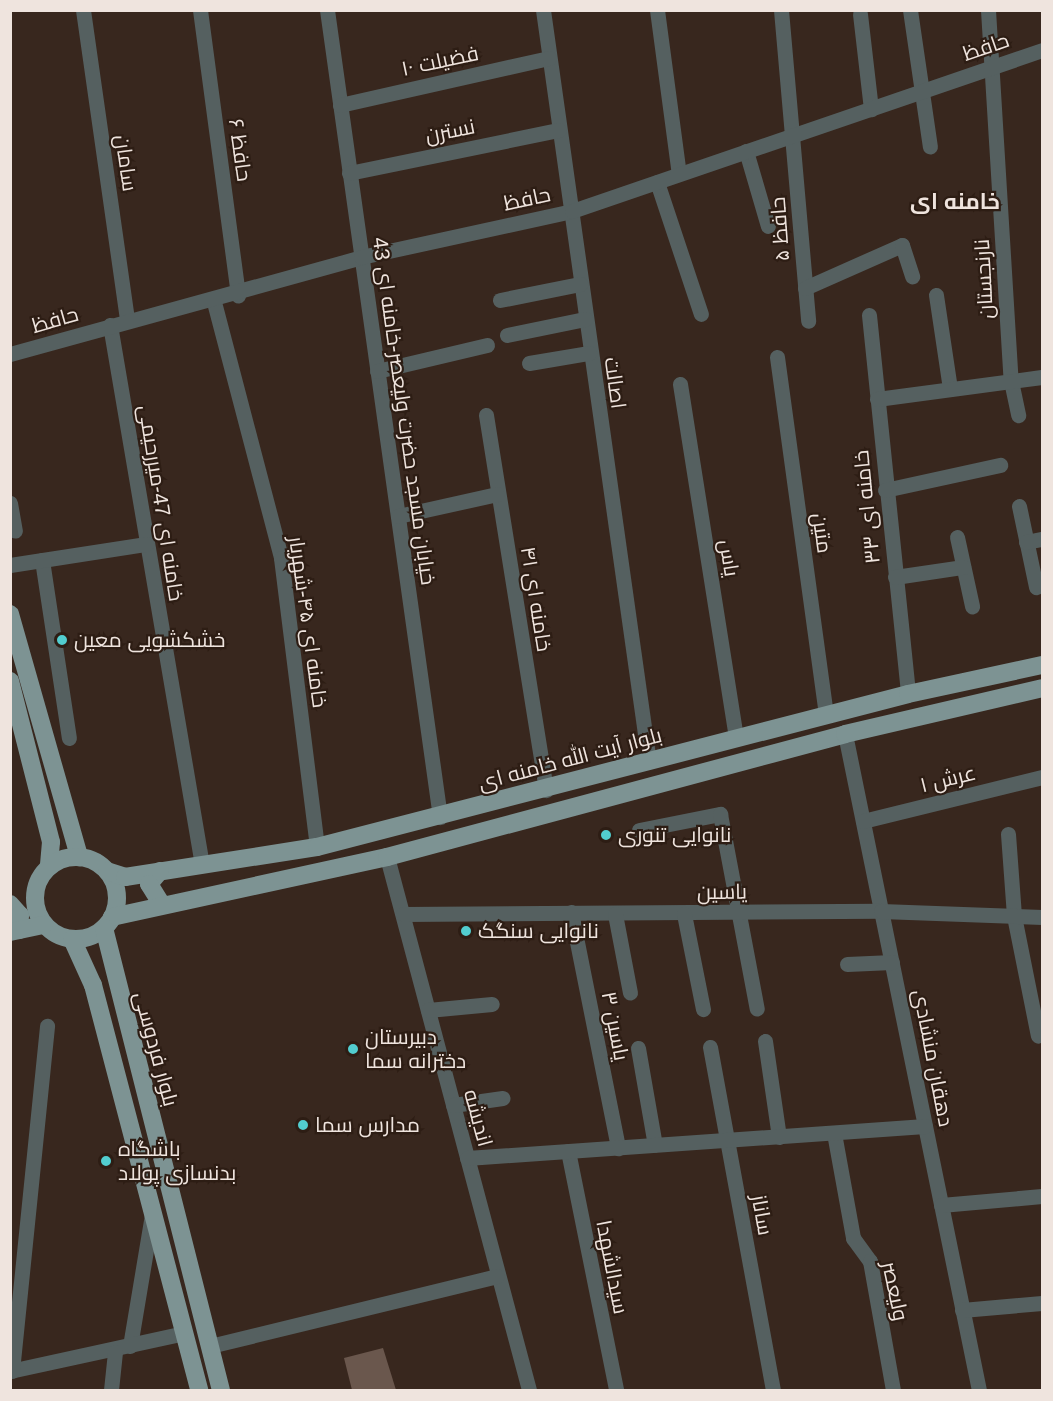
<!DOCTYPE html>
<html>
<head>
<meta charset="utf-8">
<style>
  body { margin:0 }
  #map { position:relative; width:1053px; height:1401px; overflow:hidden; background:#38271e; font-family:Helvetica,Cairo,sans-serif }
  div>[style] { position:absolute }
  .building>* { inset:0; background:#6a574d }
  .minor>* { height:15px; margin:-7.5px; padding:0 7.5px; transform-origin:7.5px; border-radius:7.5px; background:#556060 }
  .major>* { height:18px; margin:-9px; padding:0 9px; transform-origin:9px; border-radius:9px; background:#7d9393 }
  .major>.ring { margin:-9px; padding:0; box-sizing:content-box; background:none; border:18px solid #7d9393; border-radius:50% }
  .dots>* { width:16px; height:16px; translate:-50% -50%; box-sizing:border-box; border:3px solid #2d1d14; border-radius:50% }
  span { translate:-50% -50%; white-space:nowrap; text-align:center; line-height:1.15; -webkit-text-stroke:4.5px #2d1d14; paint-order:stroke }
  .street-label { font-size:21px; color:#efe4de }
  .poi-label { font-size:21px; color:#efe4de }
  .left { translate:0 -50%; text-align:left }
  .neighbourhood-label { font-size:22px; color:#efe4de; font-weight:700 }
  .frame { position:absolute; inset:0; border:12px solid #efe4de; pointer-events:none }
</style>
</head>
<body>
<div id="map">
  <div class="building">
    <i style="clip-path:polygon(383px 1348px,396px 1390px,352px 1390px,344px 1358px)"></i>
  </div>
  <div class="minor">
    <i style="left:83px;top:10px;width:314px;rotate:81.9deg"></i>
    <i style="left:200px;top:10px;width:288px;rotate:82.4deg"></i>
    <i style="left:327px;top:10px;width:815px;rotate:82.03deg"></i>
    <i style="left:543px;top:10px;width:759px;rotate:81.98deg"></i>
    <i style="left:657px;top:10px;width:165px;rotate:82.4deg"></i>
    <i style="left:781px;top:10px;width:312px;rotate:85deg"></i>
    <i style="left:910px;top:10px;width:138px;rotate:81.7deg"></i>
    <i style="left:988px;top:10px;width:372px;rotate:86.5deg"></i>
    <i style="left:1011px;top:381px;width:35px;rotate:78deg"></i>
    <i style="left:860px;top:14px;width:96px;rotate:83.4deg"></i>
    <i style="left:340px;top:105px;width:214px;rotate:-12.7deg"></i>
    <i style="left:746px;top:151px;width:78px;rotate:73.7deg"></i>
    <i style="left:349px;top:173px;width:214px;rotate:-11.6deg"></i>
    <i style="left:657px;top:182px;width:139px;rotate:71.6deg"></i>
    <i style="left:805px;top:288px;width:106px;rotate:-23.9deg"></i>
    <i style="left:902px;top:245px;width:33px;rotate:72deg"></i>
    <i style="left:936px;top:295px;width:95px;rotate:81.5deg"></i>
    <i style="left:500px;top:300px;width:82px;rotate:-11.3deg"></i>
    <i style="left:214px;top:302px;width:265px;rotate:75.3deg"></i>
    <i style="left:281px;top:558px;width:291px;rotate:82.9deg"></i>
    <i style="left:869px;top:315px;width:381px;rotate:84.1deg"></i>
    <i style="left:110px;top:325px;width:548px;rotate:80.33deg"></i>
    <i style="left:507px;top:335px;width:80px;rotate:-11.6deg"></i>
    <i style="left:10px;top:354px;width:364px;rotate:-15.4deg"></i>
    <i style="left:361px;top:257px;width:216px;rotate:-12.3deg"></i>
    <i style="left:572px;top:211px;width:497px;rotate:-18.9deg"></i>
    <i style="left:777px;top:357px;width:361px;rotate:82.2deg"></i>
    <i style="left:529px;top:363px;width:61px;rotate:-9.5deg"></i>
    <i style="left:377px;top:371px;width:113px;rotate:-13.3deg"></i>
    <i style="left:680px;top:384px;width:358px;rotate:81deg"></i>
    <i style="left:877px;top:399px;width:166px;rotate:-7.6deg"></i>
    <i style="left:486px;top:415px;width:380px;rotate:80.9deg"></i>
    <i style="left:885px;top:490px;width:118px;rotate:-12.3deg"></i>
    <i style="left:10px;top:503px;width:28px;rotate:80deg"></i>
    <i style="left:1019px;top:506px;width:83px;rotate:78.1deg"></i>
    <i style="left:398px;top:516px;width:101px;rotate:-12.5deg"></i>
    <i style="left:957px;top:537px;width:71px;rotate:77.7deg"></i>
    <i style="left:1026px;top:542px;width:16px;rotate:-11deg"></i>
    <i style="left:42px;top:560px;width:180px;rotate:81.4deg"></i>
    <i style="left:10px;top:565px;width:138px;rotate:-8.8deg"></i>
    <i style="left:895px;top:577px;width:69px;rotate:-8.4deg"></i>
    <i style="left:845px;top:734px;width:670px;rotate:78.46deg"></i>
    <i style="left:863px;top:821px;width:184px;rotate:-13.8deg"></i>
    <i style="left:639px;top:830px;width:83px;rotate:-11.2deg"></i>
    <i style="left:720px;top:814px;width:198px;rotate:79.3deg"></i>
    <i style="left:1008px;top:834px;width:82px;rotate:85.8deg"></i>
    <i style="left:1014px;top:916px;width:122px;rotate:78.7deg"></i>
    <i style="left:387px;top:857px;width:552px;rotate:75.08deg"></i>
    <i style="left:571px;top:912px;width:241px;rotate:78.7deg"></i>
    <i style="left:403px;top:914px;width:478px;rotate:-0.4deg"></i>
    <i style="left:881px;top:911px;width:161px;rotate:2.1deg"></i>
    <i style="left:615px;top:914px;width:80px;rotate:79.2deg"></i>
    <i style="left:684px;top:914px;width:97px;rotate:78.7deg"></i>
    <i style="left:847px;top:964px;width:45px;rotate:-2.5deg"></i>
    <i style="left:428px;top:1010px;width:64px;rotate:-5.4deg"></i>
    <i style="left:765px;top:1041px;width:97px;rotate:81.7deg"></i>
    <i style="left:710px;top:1047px;width:349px;rotate:79.6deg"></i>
    <i style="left:638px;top:1048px;width:98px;rotate:80.1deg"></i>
    <i style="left:453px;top:1105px;width:50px;rotate:-8deg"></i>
    <i style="left:834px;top:1133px;width:107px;rotate:79.7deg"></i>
    <i style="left:853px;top:1238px;width:29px;rotate:54deg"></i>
    <i style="left:870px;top:1261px;width:131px;rotate:79.9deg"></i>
    <i style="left:568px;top:1151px;width:244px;rotate:78.6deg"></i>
    <i style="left:467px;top:1158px;width:459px;rotate:-4deg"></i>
    <i style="left:941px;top:1205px;width:101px;rotate:-5.1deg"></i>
    <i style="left:962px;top:1310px;width:80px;rotate:-5deg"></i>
    <i style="left:130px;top:1346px;width:133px;rotate:-80.5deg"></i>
    <i style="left:210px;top:1346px;width:295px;rotate:-13.7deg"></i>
    <i style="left:10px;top:1371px;width:178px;rotate:-12.3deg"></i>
    <i style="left:12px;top:1371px;width:347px;rotate:-84.2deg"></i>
    <i style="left:111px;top:1390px;width:38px;rotate:-84deg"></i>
  </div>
  <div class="major">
    <i style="left:10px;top:614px;width:253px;rotate:74.1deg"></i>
    <i style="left:10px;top:681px;width:166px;rotate:75.7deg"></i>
    <i style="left:51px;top:842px;width:25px;rotate:95deg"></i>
    <i class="ring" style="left:35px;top:857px;width:64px;height:64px"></i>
    <i style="left:107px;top:871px;width:19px;rotate:18deg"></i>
    <i style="left:125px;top:877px;width:194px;rotate:-8.9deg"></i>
    <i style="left:317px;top:847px;width:610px;rotate:-14.51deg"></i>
    <i style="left:908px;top:694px;width:137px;rotate:-12.2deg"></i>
    <i style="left:160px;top:871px;width:17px;rotate:130deg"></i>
    <i style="left:149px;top:884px;width:22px;rotate:58deg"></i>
    <i style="left:10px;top:904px;width:15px;rotate:48deg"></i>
    <i style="left:20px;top:915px;width:15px;rotate:94deg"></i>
    <i style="left:112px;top:917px;width:281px;rotate:-12.3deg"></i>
    <i style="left:387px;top:857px;width:474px;rotate:-15deg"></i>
    <i style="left:845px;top:734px;width:202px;rotate:-13.1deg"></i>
    <i style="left:104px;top:928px;width:477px;rotate:75.8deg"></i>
    <i style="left:10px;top:932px;width:35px;rotate:-12deg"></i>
    <i style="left:72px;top:939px;width:51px;rotate:65.5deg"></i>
    <i style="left:93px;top:985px;width:419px;rotate:75.3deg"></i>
  </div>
  <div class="dots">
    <i style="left:62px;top:640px;background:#52cdcf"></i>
    <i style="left:606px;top:835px;background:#52cdcf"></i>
    <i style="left:466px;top:931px;background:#52cdcf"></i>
    <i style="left:353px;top:1049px;background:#52cdcf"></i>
    <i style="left:303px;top:1125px;background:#52cdcf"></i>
    <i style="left:106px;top:1161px;background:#52cdcf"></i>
  </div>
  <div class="street-label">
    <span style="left:986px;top:47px;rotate:-19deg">حافظ</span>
    <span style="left:440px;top:61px;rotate:-12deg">فضیلت ۱۰</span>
    <span style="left:450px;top:131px;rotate:-11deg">نسترن</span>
    <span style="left:240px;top:150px;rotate:82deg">حافظ ۶</span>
    <span style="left:126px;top:163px;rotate:82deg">سامان</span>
    <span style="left:527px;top:199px;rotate:-12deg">حافظ</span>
    <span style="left:780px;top:229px;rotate:-94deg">حافظ ۵</span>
    <span style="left:984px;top:279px;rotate:-93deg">نارنجستان</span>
    <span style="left:55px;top:320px;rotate:-16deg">حافظ</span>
    <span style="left:615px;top:383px;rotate:82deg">اصالت</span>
    <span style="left:404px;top:411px;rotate:82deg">خیابان مسجد حضرت ولیعصر-خامنه ای 43</span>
    <span style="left:161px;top:503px;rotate:81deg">خامنه ای 47-میررحیمی</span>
    <span style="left:867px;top:507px;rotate:-96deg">خامنه ای ۳۳</span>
    <span style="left:822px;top:533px;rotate:82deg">متین</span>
    <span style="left:729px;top:558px;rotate:81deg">یاس</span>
    <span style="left:536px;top:599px;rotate:81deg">خامنه ای ۴۱</span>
    <span style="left:308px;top:622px;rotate:82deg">خامنه ای ۴۵-شهریار</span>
    <span style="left:570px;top:759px;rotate:-15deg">بلوار آیت الله خامنه ای</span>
    <span style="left:948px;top:779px;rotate:-14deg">عرش ۱</span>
    <span style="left:722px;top:892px;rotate:-1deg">یاسین</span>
    <span style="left:615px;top:1026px;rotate:79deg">یاسین ۳</span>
    <span style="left:156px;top:1049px;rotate:75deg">بلوار فردوسی</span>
    <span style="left:933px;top:1058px;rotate:79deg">دهقان منشادی</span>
    <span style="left:478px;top:1118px;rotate:75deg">اندیشه</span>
    <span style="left:762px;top:1215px;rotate:80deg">ساناز</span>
    <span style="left:612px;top:1267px;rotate:79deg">سیدالشهدا</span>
    <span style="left:895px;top:1291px;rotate:78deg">ولیعصر</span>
  </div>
  <div class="poi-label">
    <span class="left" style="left:74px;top:640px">خشکشویی معین</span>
    <span class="left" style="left:618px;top:835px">نانوایی تنوری</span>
    <span class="left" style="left:478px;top:931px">نانوایی سنگک</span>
    <span class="left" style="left:365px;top:1049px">دبیرستان<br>دخترانه سما</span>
    <span class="left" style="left:315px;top:1125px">مدارس سما</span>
    <span class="left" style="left:118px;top:1161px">باشگاه<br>بدنسازی پولاد</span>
  </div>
  <div class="neighbourhood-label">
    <span style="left:955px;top:202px">خامنه ای</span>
  </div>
  <div class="frame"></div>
</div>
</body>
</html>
